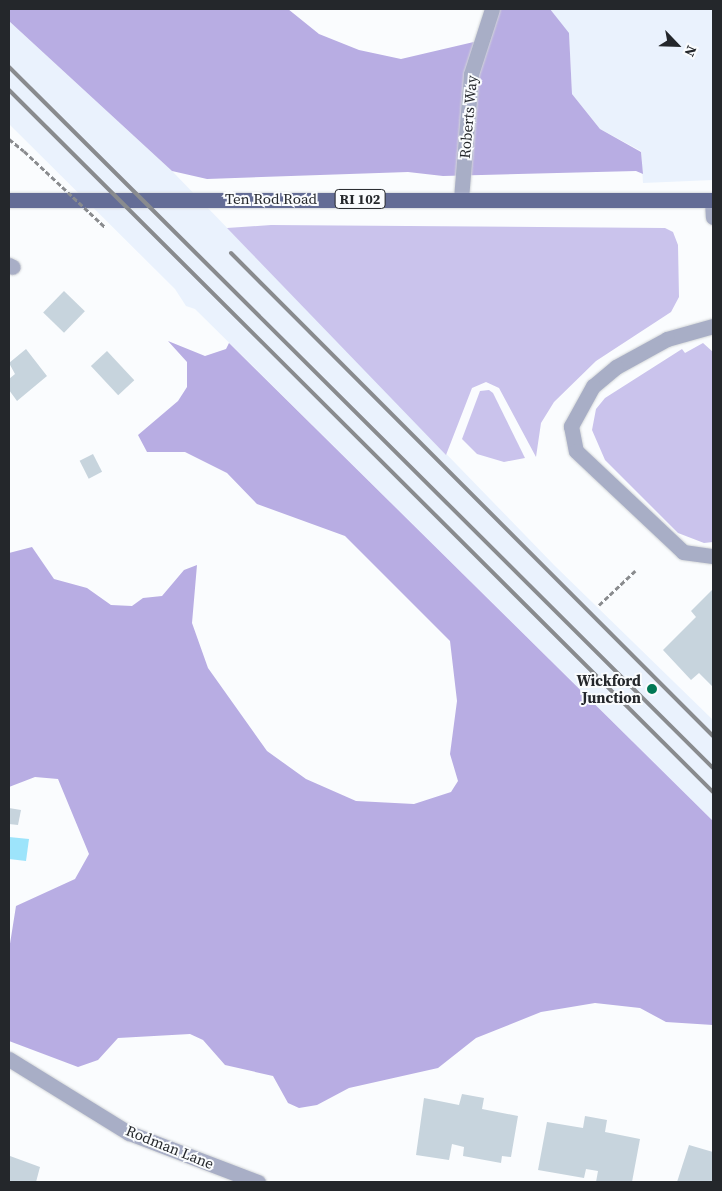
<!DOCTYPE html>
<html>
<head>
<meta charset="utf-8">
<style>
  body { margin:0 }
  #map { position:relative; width:722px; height:1191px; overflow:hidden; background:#fafcfe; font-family:"Source Serif 4",serif }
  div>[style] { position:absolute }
  .built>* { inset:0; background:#eaf2fd }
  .green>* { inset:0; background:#cac3ec }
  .forest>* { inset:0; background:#b8ade3 }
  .water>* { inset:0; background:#9de4fb }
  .building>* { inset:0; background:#c7d4dd; transform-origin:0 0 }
  .path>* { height:3px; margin-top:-1.5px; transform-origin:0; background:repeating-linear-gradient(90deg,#898b8e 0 5px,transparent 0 7.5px) }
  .roads { filter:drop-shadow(0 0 1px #d3d6d8) drop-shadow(0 0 1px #d3d6d8) }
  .minor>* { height:15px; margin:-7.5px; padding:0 7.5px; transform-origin:7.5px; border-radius:7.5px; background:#a8aec6 }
  .major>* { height:15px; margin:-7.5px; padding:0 7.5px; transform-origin:7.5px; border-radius:7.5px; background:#646d96 }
  .rail>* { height:4px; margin:-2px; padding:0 2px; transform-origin:2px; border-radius:2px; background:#898b8e }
  .path-bridge>* { height:3px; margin-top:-1.5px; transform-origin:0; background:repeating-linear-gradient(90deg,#898b8e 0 5px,transparent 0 7.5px) }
  .dots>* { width:14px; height:14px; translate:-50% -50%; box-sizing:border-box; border:2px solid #fafcfe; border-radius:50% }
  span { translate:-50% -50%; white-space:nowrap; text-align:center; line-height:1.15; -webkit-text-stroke:4px #fafcfe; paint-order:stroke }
  .shield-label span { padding:1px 4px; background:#fafcfe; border:1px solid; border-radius:4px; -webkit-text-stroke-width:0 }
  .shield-label { font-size:14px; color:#24272b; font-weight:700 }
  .street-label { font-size:15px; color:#24272b }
  .poi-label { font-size:15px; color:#24272b; font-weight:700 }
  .right { translate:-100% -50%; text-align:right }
  .frame { position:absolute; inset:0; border:10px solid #24272b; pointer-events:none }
  .north { position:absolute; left:652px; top:20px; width:50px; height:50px; -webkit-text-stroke:4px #fafcfe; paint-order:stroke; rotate:114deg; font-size:14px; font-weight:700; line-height:20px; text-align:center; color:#24272b }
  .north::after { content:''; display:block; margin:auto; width:18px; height:22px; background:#24272b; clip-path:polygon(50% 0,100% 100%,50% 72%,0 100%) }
</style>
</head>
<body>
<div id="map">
  <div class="built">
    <i style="clip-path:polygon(550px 9px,713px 9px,713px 180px,643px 183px,641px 151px,600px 129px,572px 94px,569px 34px)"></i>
    <i style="clip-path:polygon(9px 21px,172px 171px,554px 565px,713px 720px,713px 821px,195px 309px,186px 306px,175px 289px,9px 124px)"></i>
  </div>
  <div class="green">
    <i style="clip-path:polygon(271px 225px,665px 228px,673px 232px,678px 245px,679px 297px,671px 312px,596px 361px,554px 402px,541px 423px,536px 457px,499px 388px,486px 382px,472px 388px,446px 455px,227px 228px)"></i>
    <i style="clip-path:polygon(703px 343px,713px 352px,713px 542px,704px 543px,678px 533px,605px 460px,592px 430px,596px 409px,605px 398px,682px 349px,685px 353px)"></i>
    <i style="clip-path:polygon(489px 390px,493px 393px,525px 458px,504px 462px,477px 454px,462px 439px,480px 391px)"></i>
  </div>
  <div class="forest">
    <i style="clip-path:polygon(9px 9px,288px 9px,319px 34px,359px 50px,401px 59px,478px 41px,494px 9px,550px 9px,569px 33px,572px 94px,600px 129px,641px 152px,643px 174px,636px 171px,443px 176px,408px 172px,207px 179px,172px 171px,9px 21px)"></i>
    <i style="clip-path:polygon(168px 341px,205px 356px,226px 349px,229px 343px,713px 821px,713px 1025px,666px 1022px,640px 1008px,595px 1003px,541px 1012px,476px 1038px,438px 1068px,349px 1088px,317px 1105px,299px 1108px,288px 1103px,273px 1076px,225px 1065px,203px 1040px,190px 1034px,118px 1038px,98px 1060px,78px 1067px,9px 1041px,9px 950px,16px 906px,75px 879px,89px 854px,58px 779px,35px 777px,9px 787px,9px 553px,32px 547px,54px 579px,87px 588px,111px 605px,132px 606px,143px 598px,162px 596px,184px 570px,197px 565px,192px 623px,208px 668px,267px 751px,306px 779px,356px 801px,414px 804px,451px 792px,458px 781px,450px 754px,457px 701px,450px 641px,345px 536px,257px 504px,227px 473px,185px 452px,147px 452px,138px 435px,178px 401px,187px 387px,187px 362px)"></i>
  </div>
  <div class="water">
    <i style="clip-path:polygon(9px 837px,29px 839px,26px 861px,9px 859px)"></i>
  </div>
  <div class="building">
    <i style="left:64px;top:291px;width:29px;height:30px;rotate:44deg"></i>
    <i style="clip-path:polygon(26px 349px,47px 376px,17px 401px,9px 390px,9px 379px,15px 374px,9px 363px)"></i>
    <i style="left:107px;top:351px;width:40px;height:22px;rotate:47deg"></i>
    <i style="left:93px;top:454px;width:20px;height:15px;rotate:63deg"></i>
    <i style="clip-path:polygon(713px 589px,713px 687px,699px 673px,691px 680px,663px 650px,696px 617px,691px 611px)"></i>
    <i style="clip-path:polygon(9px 808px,21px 810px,18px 825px,9px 824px)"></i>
    <i style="clip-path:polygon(462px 1094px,484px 1098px,482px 1109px,518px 1116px,511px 1157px,502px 1156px,501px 1163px,463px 1156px,464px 1147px,452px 1144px,449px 1160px,416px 1155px,424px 1098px,459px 1105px)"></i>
    <i style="clip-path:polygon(585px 1116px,607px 1120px,605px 1132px,640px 1139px,632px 1182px,596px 1182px,598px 1171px,586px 1169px,584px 1178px,538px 1170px,547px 1122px,583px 1128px)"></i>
    <i style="clip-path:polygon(689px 1145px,713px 1152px,713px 1182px,677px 1182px)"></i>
    <i style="clip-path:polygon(10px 1156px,40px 1167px,36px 1182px,9px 1182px)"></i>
  </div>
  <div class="path">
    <i style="left:9px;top:139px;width:19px;rotate:39deg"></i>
    <i style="left:599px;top:605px;width:50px;rotate:-43.4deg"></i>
  </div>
  <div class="roads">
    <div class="minor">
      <i style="left:461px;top:199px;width:125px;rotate:-85.4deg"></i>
      <i style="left:471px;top:74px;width:68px;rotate:-72.1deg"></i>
      <i style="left:712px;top:200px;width:17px;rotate:87deg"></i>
      <i style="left:9px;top:265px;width:4px;rotate:27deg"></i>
      <i style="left:713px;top:326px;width:48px;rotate:164.2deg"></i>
      <i style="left:667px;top:339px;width:58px;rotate:151.2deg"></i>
      <i style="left:616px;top:367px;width:30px;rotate:140deg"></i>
      <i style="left:593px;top:386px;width:46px;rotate:118.8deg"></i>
      <i style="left:571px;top:426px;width:25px;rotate:79deg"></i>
      <i style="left:576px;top:451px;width:147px;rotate:43.3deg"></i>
      <i style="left:683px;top:552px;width:30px;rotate:8deg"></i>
      <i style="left:9px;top:1059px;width:141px;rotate:31.7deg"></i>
      <i style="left:129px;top:1133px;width:138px;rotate:20.8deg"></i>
    </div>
    <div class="major">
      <i style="left:9px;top:200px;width:704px"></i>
    </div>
  </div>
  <div class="rail">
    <i style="left:9px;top:67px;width:993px;rotate:44.88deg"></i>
    <i style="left:9px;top:90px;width:994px;rotate:44.92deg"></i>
    <i style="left:231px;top:253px;width:682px;rotate:45.06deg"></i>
  </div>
  <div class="path-bridge">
    <i style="left:24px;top:151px;width:112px;rotate:43.2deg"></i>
  </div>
  <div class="dots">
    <i style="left:652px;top:689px;background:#007855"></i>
  </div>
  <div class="shield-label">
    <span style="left:360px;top:199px">RI 102</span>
  </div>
  <div class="street-label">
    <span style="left:468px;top:117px;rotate:-85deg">Roberts Way</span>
    <span style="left:271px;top:199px">Ten Rod Road</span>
    <span style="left:170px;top:1147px;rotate:22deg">Rodman Lane</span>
  </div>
  <div class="poi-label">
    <span class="right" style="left:641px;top:689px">Wickford<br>Junction</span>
  </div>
  <div class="frame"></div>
  <div class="north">N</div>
</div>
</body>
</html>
